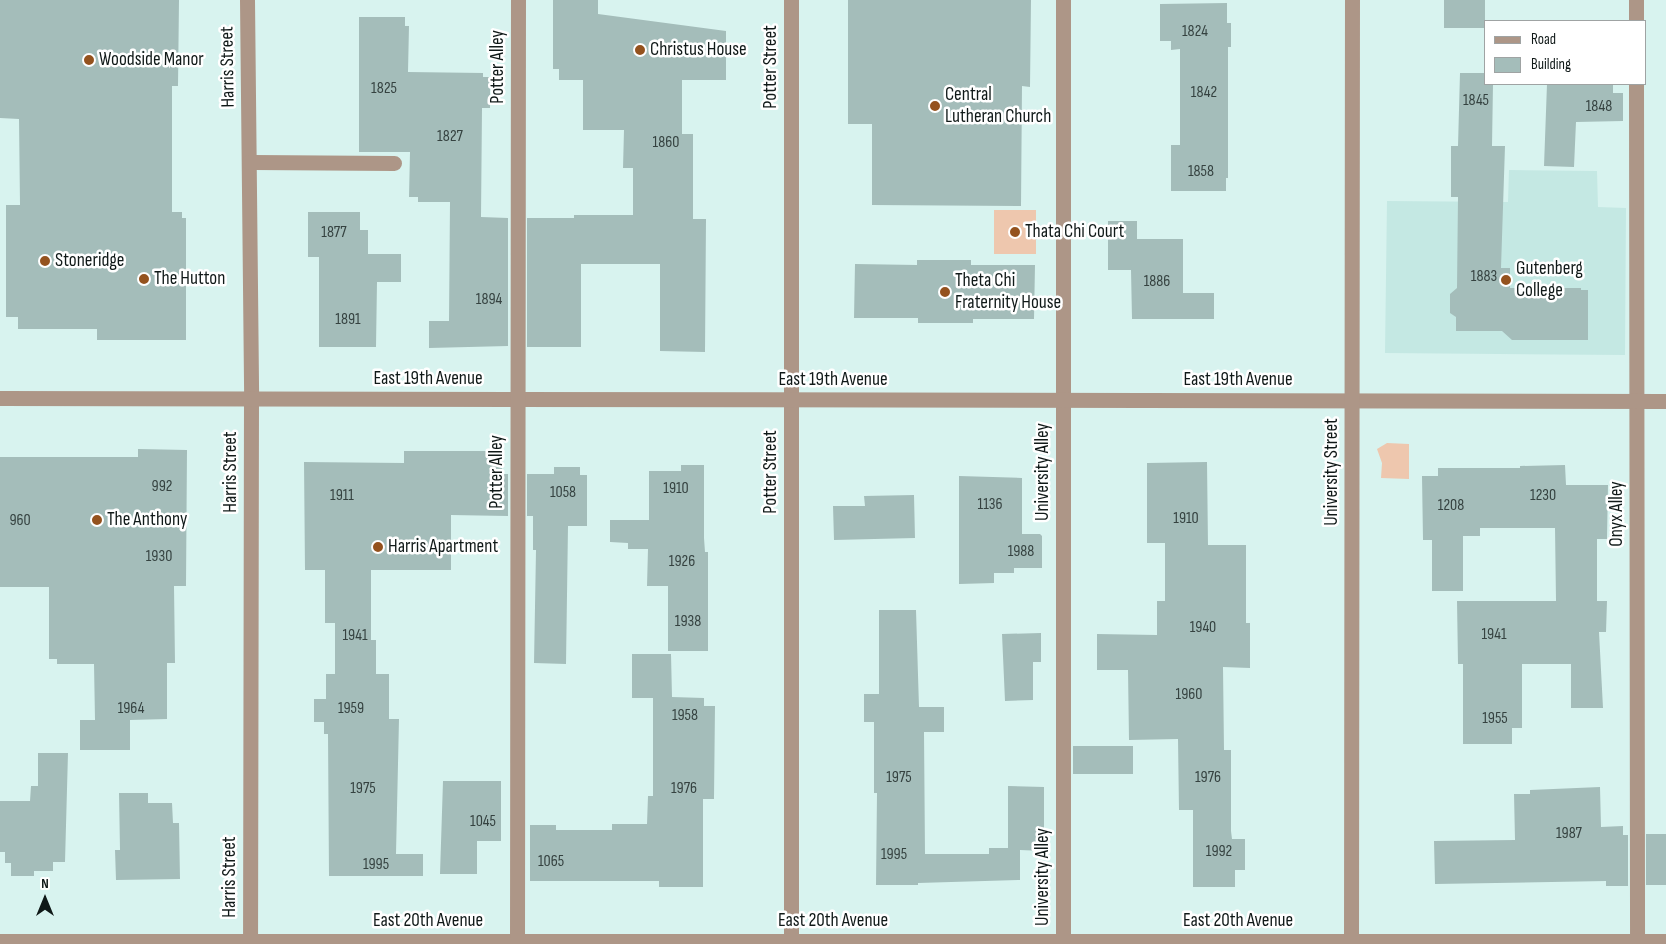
<!DOCTYPE html>
<html>
<head>
<meta charset="utf-8">
<style>
  body { margin:0 }
  #map { position:relative; width:1666px; height:944px; overflow:hidden; background:#d8f3ef; font-family:"Sofia Sans Condensed",sans-serif }
  div>[style] { position:absolute }
  .built>* { inset:0; background:#c4e8e3 }
  .green>* { inset:0; background:#eec7ae; transform-origin:0 0 }
  .building>* { inset:0; background:#a4bdba; transform-origin:0 0 }
  .minor>* { height:15px; margin:-7.5px; padding:0 7.5px; transform-origin:7.5px; border-radius:7.5px; background:#ad9687 }
  .dots>* { width:14px; height:14px; translate:-50% -50%; box-sizing:border-box; border:2px solid #fff; border-radius:50% }
  span { translate:-50% -50%; white-space:nowrap; text-align:center; line-height:1.15; -webkit-text-stroke:5px #fff; paint-order:stroke }
  .number-label { font-size:16px; color:#354240 }
  .number-label span { -webkit-text-stroke-width:0 }
  .poi-label { font-size:19px; color:#101918 }
  .left { translate:0 -50%; text-align:left }
  .street-label { font-size:19px; color:#101918 }
  .legend { position:absolute; left:1484px; top:20px; width:162px; height:65px; box-sizing:border-box; background:#fff; border:1px solid #9fa3a3; margin:0; padding:6px 9px; list-style:none; font-size:15px; color:#101918 }
  .legend li { display:flex; align-items:center; gap:10px; height:25px }
  .legend b { width:25px; border:1px solid #9fa3a3 }
  .north { position:absolute; left:20px; top:874px; width:50px; height:50px; -webkit-text-stroke:4px #fff; paint-order:stroke; rotate:0deg; font-size:14px; font-weight:700; line-height:20px; text-align:center; color:#101918 }
  .north::after { content:''; display:block; margin:auto; width:18px; height:22px; background:#101918; clip-path:polygon(50% 0,100% 100%,50% 72%,0 100%) }
</style>
</head>
<body>
<div id="map">
  <div class="built">
    <i style="clip-path:polygon(1509px 170px,1597px 171px,1598px 207px,1626px 208px,1625px 355px,1385px 353px,1387px 201px,1508px 202px)"></i>
  </div>
  <div class="green">
    <i style="left:994px;top:210px;width:42px;height:44px"></i>
    <i style="clip-path:polygon(1387px 443px,1409px 444px,1409px 479px,1381px 478px,1382px 463px,1377px 449px)"></i>
  </div>
  <div class="building">
    <i style="clip-path:polygon(0 0,179px 0,178px 86px,172px 86px,172px 212px,182px 212px,182px 218px,186px 218px,186px 340px,97px 340px,97px 329px,18px 329px,18px 317px,6px 317px,6px 205px,20px 205px,19px 119px,0 118px)"></i>
    <i style="clip-path:polygon(553px 0,598px 0,598px 14px,726px 31px,726px 80px,682px 80px,682px 134px,693px 134px,693px 219px,706px 219px,705px 352px,660px 351px,660px 264px,581px 264px,581px 347px,527px 347px,527px 218px,574px 218px,574px 215px,633px 215px,633px 168px,623px 168px,624px 130px,583px 130px,583px 80px,559px 80px,559px 69px,553px 69px)"></i>
    <i style="clip-path:polygon(848px 0,1031px 0,1030px 87px,1022px 86px,1021px 206px,872px 205px,872px 124px,848px 124px)"></i>
    <i style="left:1444px;top:0;width:41px;height:28px"></i>
    <i style="clip-path:polygon(1227px 3px,1227px 23px,1231px 23px,1231px 47px,1228px 47px,1228px 178px,1226px 178px,1226px 191px,1171px 191px,1171px 145px,1180px 145px,1180px 49px,1171px 50px,1171px 41px,1160px 41px,1160px 4px)"></i>
    <i style="clip-path:polygon(359px 17px,405px 17px,405px 26px,409px 26px,408px 72px,483px 73px,483px 77px,490px 77px,490px 108px,482px 108px,481px 217px,508px 218px,508px 346px,429px 348px,429px 321px,449px 321px,450px 202px,418px 202px,418px 197px,409px 197px,410px 152px,359px 152px)"></i>
    <i style="clip-path:polygon(1460px 73px,1485px 73px,1485px 84px,1493px 84px,1492px 146px,1505px 146px,1501px 268px,1510px 268px,1510px 288px,1581px 288px,1581px 290px,1588px 290px,1588px 340px,1512px 340px,1502px 331px,1456px 331px,1456px 317px,1450px 313px,1450px 294px,1457px 288px,1458px 197px,1451px 197px,1451px 146px,1458px 146px)"></i>
    <i style="clip-path:polygon(1547px 84px,1613px 84px,1613px 93px,1623px 93px,1623px 121px,1576px 122px,1574px 167px,1544px 166px)"></i>
    <i style="clip-path:polygon(308px 212px,360px 212px,360px 230px,368px 230px,368px 254px,401px 254px,401px 282px,377px 282px,376px 347px,319px 347px,319px 257px,308px 257px)"></i>
    <i style="clip-path:polygon(1108px 221px,1137px 221px,1137px 239px,1183px 239px,1183px 293px,1214px 293px,1214px 319px,1132px 319px,1131px 270px,1108px 270px)"></i>
    <i style="clip-path:polygon(917px 260px,971px 260px,971px 265px,1035px 265px,1034px 319px,973px 319px,973px 323px,918px 323px,918px 318px,854px 318px,855px 264px,917px 265px)"></i>
    <i style="clip-path:polygon(138px 449px,187px 450px,186px 586px,174px 586px,175px 663px,167px 663px,167px 719px,130px 720px,130px 750px,80px 750px,80px 720px,95px 720px,94px 664px,57px 664px,57px 659px,49px 659px,49px 587px,0 587px,0 457px,138px 457px)"></i>
    <i style="clip-path:polygon(404px 451px,502px 451px,502px 474px,508px 474px,508px 516px,451px 515px,451px 570px,371px 570px,371px 640px,376px 640px,376px 674px,389px 674px,389px 719px,399px 719px,396px 854px,423px 854px,423px 876px,329px 876px,328px 734px,324px 734px,324px 722px,314px 722px,314px 699px,326px 699px,326px 674px,335px 674px,335px 623px,325px 623px,325px 570px,305px 570px,304px 462px,404px 463px)"></i>
    <i style="clip-path:polygon(1207px 462px,1208px 545px,1246px 545px,1246px 623px,1250px 623px,1250px 668px,1223px 667px,1224px 750px,1231px 750px,1231px 831px,1232px 839px,1245px 839px,1245px 870px,1235px 870px,1235px 887px,1193px 887px,1193px 810px,1179px 810px,1178px 739px,1129px 740px,1128px 670px,1097px 670px,1097px 634px,1157px 635px,1157px 601px,1165px 601px,1165px 543px,1147px 543px,1147px 463px)"></i>
    <i style="clip-path:polygon(681px 465px,704px 465px,704px 538px,705px 552px,708px 552px,708px 651px,668px 651px,668px 586px,647px 586px,648px 549px,628px 549px,628px 543px,610px 542px,610px 520px,649px 520px,649px 471px,681px 471px)"></i>
    <i style="clip-path:polygon(1565px 465px,1566px 485px,1608px 485px,1607px 539px,1597px 539px,1597px 601px,1607px 601px,1606px 632px,1599px 632px,1603px 708px,1571px 708px,1571px 664px,1522px 664px,1522px 728px,1512px 728px,1512px 744px,1463px 744px,1463px 664px,1458px 664px,1457px 601px,1556px 601px,1555px 528px,1480px 528px,1480px 536px,1463px 536px,1463px 591px,1432px 591px,1432px 540px,1423px 540px,1422px 476px,1438px 476px,1438px 468px,1520px 468px,1520px 466px)"></i>
    <i style="clip-path:polygon(554px 467px,580px 467px,580px 475px,587px 475px,587px 526px,568px 526px,566px 664px,534px 663px,536px 550px,533px 550px,533px 516px,527px 516px,527px 474px,554px 474px)"></i>
    <i style="clip-path:polygon(959px 476px,1022px 478px,1022px 534px,1040px 534px,1042px 536px,1042px 568px,1014px 568px,1014px 573px,994px 573px,994px 583px,959px 584px)"></i>
    <i style="clip-path:polygon(914px 495px,915px 538px,834px 540px,833px 506px,865px 506px,864px 496px)"></i>
    <i style="clip-path:polygon(879px 610px,916px 610px,919px 707px,944px 707px,944px 732px,924px 732px,925px 854px,989px 854px,989px 848px,1008px 848px,1008px 786px,1044px 787px,1044px 851px,1020px 850px,1020px 880px,918px 883px,918px 885px,876px 885px,877px 793px,874px 793px,874px 722px,864px 722px,864px 694px,879px 694px)"></i>
    <i style="clip-path:polygon(1041px 633px,1041px 662px,1033px 662px,1033px 700px,1005px 701px,1002px 634px)"></i>
    <i style="clip-path:polygon(632px 654px,671px 654px,672px 697px,704px 698px,704px 706px,715px 706px,714px 799px,703px 799px,703px 887px,659px 887px,659px 881px,530px 881px,530px 825px,556px 825px,556px 830px,612px 830px,612px 824px,647px 824px,648px 796px,653px 796px,653px 698px,632px 698px)"></i>
    <i style="left:1133px;top:746px;width:28px;height:60px;rotate:90deg"></i>
    <i style="clip-path:polygon(38px 753px,68px 753px,65px 862px,53px 862px,53px 871px,34px 871px,34px 876px,11px 876px,11px 863px,5px 863px,5px 852px,0 852px,0 801px,30px 801px,31px 786px,38px 786px)"></i>
    <i style="clip-path:polygon(443px 781px,501px 781px,501px 841px,477px 841px,477px 874px,440px 874px)"></i>
    <i style="clip-path:polygon(1600px 787px,1601px 827px,1623px 826px,1623px 835px,1628px 835px,1628px 886px,1606px 886px,1606px 881px,1435px 884px,1434px 841px,1515px 840px,1514px 794px,1530px 794px,1530px 790px)"></i>
    <i style="clip-path:polygon(119px 793px,148px 793px,148px 803px,172px 803px,173px 823px,179px 823px,180px 879px,116px 880px,115px 850px,120px 850px)"></i>
    <i style="left:1646px;top:834px;width:20px;height:51px"></i>
  </div>
  <div class="minor">
    <i style="left:247px;top:0;width:398px;rotate:89.4deg"></i>
    <i style="left:251px;top:398px;width:546px;rotate:90.1deg"></i>
    <i style="left:791px;top:0;width:944px;rotate:90deg"></i>
    <i style="left:1063px;top:0;width:944px;rotate:90deg"></i>
    <i style="left:1636px;top:0;width:21px;rotate:90deg"></i>
    <i style="left:1636px;top:84px;width:860px;rotate:89.93deg"></i>
    <i style="left:249px;top:162px;width:145px;rotate:0.4deg"></i>
    <i style="left:0;top:398px;width:1666px;rotate:0.1deg"></i>
    <i style="left:0;top:941px;width:1666px"></i>
    <i style="left:517px;top:944px;width:944px;rotate:-89.94deg"></i>
    <i style="left:1351px;top:944px;width:944px;rotate:-89.94deg"></i>
  </div>
  <div class="dots">
    <i style="left:640px;top:50px;background:#94521e"></i>
    <i style="left:89px;top:60px;background:#94521e"></i>
    <i style="left:935px;top:106px;background:#94521e"></i>
    <i style="left:1015px;top:232px;background:#94521e"></i>
    <i style="left:45px;top:261px;background:#94521e"></i>
    <i style="left:144px;top:279px;background:#94521e"></i>
    <i style="left:1506px;top:280px;background:#94521e"></i>
    <i style="left:945px;top:292px;background:#94521e"></i>
    <i style="left:97px;top:520px;background:#94521e"></i>
    <i style="left:378px;top:547px;background:#94521e"></i>
  </div>
  <div class="number-label">
    <span style="left:1195px;top:32px">1824</span>
    <span style="left:384px;top:89px">1825</span>
    <span style="left:1204px;top:93px">1842</span>
    <span style="left:1476px;top:101px">1845</span>
    <span style="left:1599px;top:107px">1848</span>
    <span style="left:450px;top:137px">1827</span>
    <span style="left:666px;top:143px">1860</span>
    <span style="left:1201px;top:172px">1858</span>
    <span style="left:334px;top:233px">1877</span>
    <span style="left:1484px;top:277px">1883</span>
    <span style="left:1157px;top:282px">1886</span>
    <span style="left:489px;top:300px">1894</span>
    <span style="left:348px;top:320px">1891</span>
    <span style="left:162px;top:487px">992</span>
    <span style="left:676px;top:489px">1910</span>
    <span style="left:563px;top:493px">1058</span>
    <span style="left:342px;top:496px">1911</span>
    <span style="left:1543px;top:496px">1230</span>
    <span style="left:990px;top:505px">1136</span>
    <span style="left:1451px;top:506px">1208</span>
    <span style="left:1186px;top:519px">1910</span>
    <span style="left:20px;top:521px">960</span>
    <span style="left:1021px;top:552px">1988</span>
    <span style="left:159px;top:557px">1930</span>
    <span style="left:682px;top:562px">1926</span>
    <span style="left:688px;top:622px">1938</span>
    <span style="left:1203px;top:628px">1940</span>
    <span style="left:1494px;top:635px">1941</span>
    <span style="left:355px;top:636px">1941</span>
    <span style="left:1189px;top:695px">1960</span>
    <span style="left:131px;top:709px">1964</span>
    <span style="left:351px;top:709px">1959</span>
    <span style="left:685px;top:716px">1958</span>
    <span style="left:1495px;top:719px">1955</span>
    <span style="left:899px;top:778px">1975</span>
    <span style="left:1208px;top:778px">1976</span>
    <span style="left:363px;top:789px">1975</span>
    <span style="left:684px;top:789px">1976</span>
    <span style="left:483px;top:822px">1045</span>
    <span style="left:1569px;top:834px">1987</span>
    <span style="left:1219px;top:852px">1992</span>
    <span style="left:894px;top:855px">1995</span>
    <span style="left:551px;top:862px">1065</span>
    <span style="left:376px;top:865px">1995</span>
  </div>
  <div class="poi-label">
    <span class="left" style="left:650px;top:50px">Christus House</span>
    <span class="left" style="left:99px;top:60px">Woodside Manor</span>
    <span class="left" style="left:945px;top:106px">Central<br>Lutheran Church</span>
    <span class="left" style="left:1025px;top:232px">Thata Chi Court</span>
    <span class="left" style="left:55px;top:261px">Stoneridge</span>
    <span class="left" style="left:1516px;top:280px">Gutenberg<br>College</span>
    <span class="left" style="left:154px;top:279px">The Hutton</span>
    <span class="left" style="left:955px;top:292px">Theta Chi<br>Fraternity House</span>
    <span class="left" style="left:107px;top:520px">The Anthony</span>
    <span class="left" style="left:388px;top:547px">Harris Apartment</span>
  </div>
  <div class="street-label">
    <span style="left:228px;top:67px;rotate:-91deg">Harris Street</span>
    <span style="left:498px;top:67px;rotate:-90deg">Potter Alley</span>
    <span style="left:771px;top:67px;rotate:-90deg">Potter Street</span>
    <span style="left:428px;top:379px">East 19th Avenue</span>
    <span style="left:833px;top:380px">East 19th Avenue</span>
    <span style="left:1238px;top:380px">East 19th Avenue</span>
    <span style="left:231px;top:472px;rotate:-90deg">Harris Street</span>
    <span style="left:497px;top:472px;rotate:-90deg">Potter Alley</span>
    <span style="left:771px;top:472px;rotate:-90deg">Potter Street</span>
    <span style="left:1043px;top:472px;rotate:-90deg">University Alley</span>
    <span style="left:1332px;top:472px;rotate:-90deg">University Street</span>
    <span style="left:1617px;top:514px;rotate:-90deg">Onyx Alley</span>
    <span style="left:230px;top:877px;rotate:-90deg">Harris Street</span>
    <span style="left:1043px;top:877px;rotate:-90deg">University Alley</span>
    <span style="left:428px;top:921px">East 20th Avenue</span>
    <span style="left:833px;top:921px">East 20th Avenue</span>
    <span style="left:1238px;top:921px">East 20th Avenue</span>
  </div>
  <ul class="legend">
  <li><b style="height:6px;background:#ad9687"></b>Road</li>
  <li><b style="height:14px;background:#a4bdba"></b>Building</li>
  </ul>
  <div class="north">N</div>
</div>
</body>
</html>
